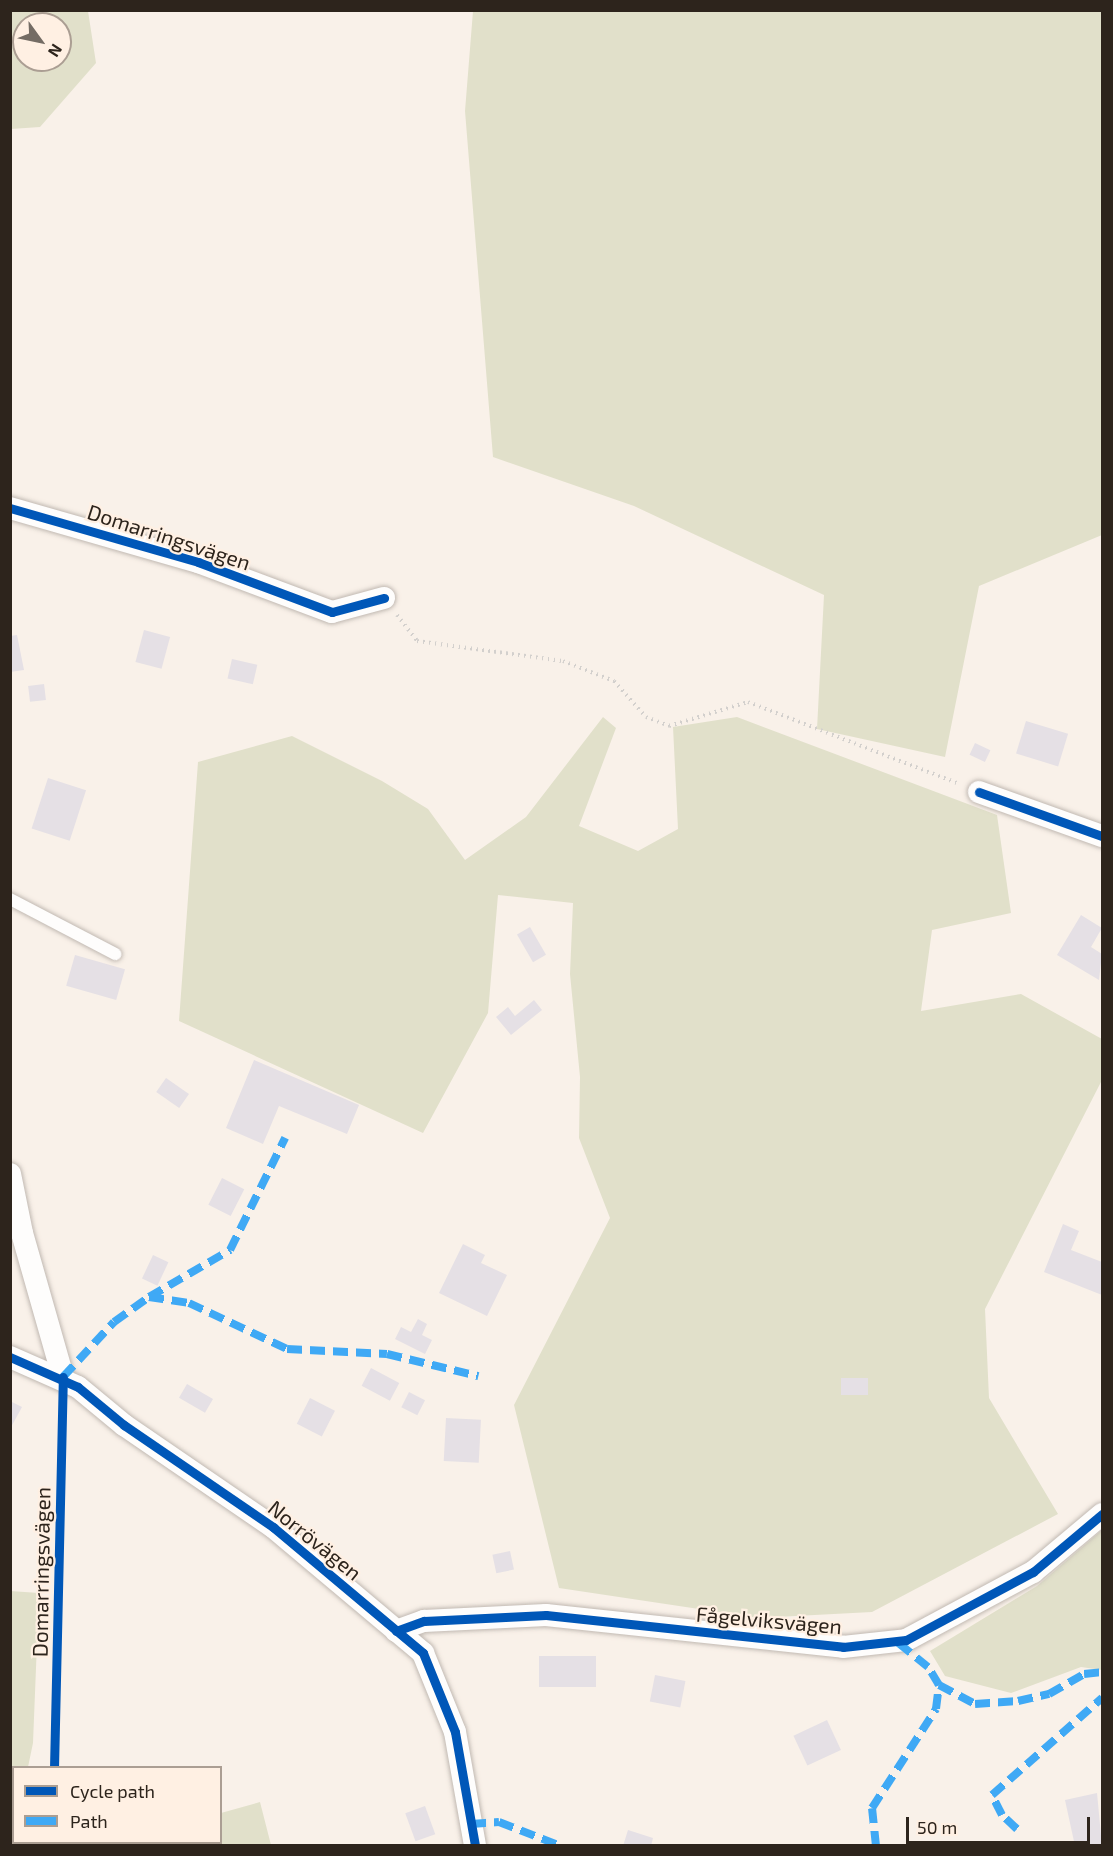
<!DOCTYPE html>
<html>
<head>
<meta charset="utf-8">
<style>
  body { margin:0 }
  #map { position:relative; width:1113px; height:1856px; overflow:hidden; background:#f9f1e9; font-family:"Exo 2",sans-serif }
  div>[style] { position:absolute }
  .green>* { inset:0; background:#e1e0ca }
  .building>* { inset:0; background:#e5e0e5; transform-origin:0 0 }
  .path>* { height:4px; margin-top:-2px; transform-origin:0; background:repeating-linear-gradient(90deg,#d3d0cd 0 1.5px,transparent 0 6px) }
  .roads { filter:drop-shadow(0 0 2px #c1b9b2) drop-shadow(0 0 2px #c1b9b2) }
  .lane>* { height:12px; margin:-6px; padding:0 6px; transform-origin:6px; border-radius:6px; background:#fefdfc }
  .street>* { height:22px; margin:-11px; padding:0 11px; transform-origin:11px; border-radius:11px; background:#fefdfc }
  .quiet>* { height:8px; margin-top:-4px; transform-origin:0; background:repeating-linear-gradient(90deg,#3fa9f5 0 15px,transparent 0 23px) }
  .cycleway>* { height:9px; margin:-4.5px; padding:0 4.5px; transform-origin:4.5px; border-radius:4.5px; background:#0057b8 }
  span { translate:-50% -50%; white-space:nowrap; text-align:center; line-height:1.15; -webkit-text-stroke:4.5px #fff0e3; paint-order:stroke }
  .street-label { font-size:21px; color:#2d241c }
  .frame { position:absolute; inset:0; border:12px solid #2d241c; pointer-events:none }
  .legend { position:absolute; left:12px; top:1766px; width:210px; height:78px; box-sizing:border-box; background:#fff0e3; border:2px solid #ab9e93; margin:0; padding:8px 10px; list-style:none; font-size:18px; color:#2d241c }
  .legend li { display:flex; align-items:center; gap:12px; height:30px }
  .legend b { width:30px; border:2px solid #ab9e93 }
  .north { position:absolute; left:12px; top:12px; width:60px; height:60px; box-sizing:border-box; background:#fff0e3; border:2px solid #ab9e93; border-radius:50%; rotate:123deg; font-size:16px; font-weight:700; line-height:24px; text-align:center; color:#2d241c }
  .north::after { content:''; display:block; margin:auto; width:21px; height:27px; background:#746c64; clip-path:polygon(50% 0,100% 100%,50% 72%,0 100%) }
  .scale { position:absolute; left:906px; top:1817px; width:184px; height:27px; box-sizing:border-box; border:3px solid #2d241c; border-top:0; padding-left:8px; font-size:18px; line-height:21px; white-space:nowrap; color:#2d241c; -webkit-text-stroke:4px #fff0e3; paint-order:stroke }
</style>
</head>
<body>
<div id="map">
  <div class="green">
    <i style="clip-path:polygon(evenodd,11px 10px,88px 11px,96px 63px,40px 127px,11px 129px,11px 10px,24px 24px,60px 24px,60px 60px,24px 60px,24px 24px)"></i>
    <i style="clip-path:polygon(473px 11px,1102px 11px,1102px 535px,979px 586px,945px 757px,817px 729px,824px 595px,634px 506px,493px 457px,465px 111px)"></i>
    <i style="clip-path:polygon(603px 717px,616px 728px,579px 826px,638px 851px,678px 829px,673px 727px,737px 717px,997px 815px,1011px 913px,932px 930px,921px 1011px,1021px 994px,1102px 1039px,1102px 1080px,985px 1309px,989px 1398px,1058px 1514px,872px 1612px,759px 1618px,559px 1588px,514px 1405px,610px 1218px,579px 1138px,580px 1077px,570px 974px,573px 903px,498px 895px,488px 1013px,423px 1133px,179px 1021px,198px 762px,292px 736px,382px 781px,428px 809px,465px 860px,526px 817px)"></i>
    <i style="clip-path:polygon(1102px 1530px,1102px 1670px,1081px 1667px,1011px 1693px,945px 1676px,930px 1651px,1037px 1586px)"></i>
    <i style="clip-path:polygon(10px 1591px,39px 1593px,33px 1743px,28px 1767px,14px 1768px,12px 1846px)"></i>
    <i style="clip-path:polygon(260px 1802px,271px 1845px,173px 1843px,220px 1842px,221px 1813px)"></i>
  </div>
  <div class="building">
    <i style="left:144px;top:630px;width:27px;height:33px;rotate:15deg"></i>
    <i style="clip-path:polygon(17px 635px,24px 670px,10px 672px,10px 636px)"></i>
    <i style="left:232px;top:659px;width:26px;height:20px;rotate:13deg"></i>
    <i style="left:44px;top:684px;width:16px;height:16px;rotate:83deg"></i>
    <i style="left:1026px;top:721px;width:44px;height:34px;rotate:17deg"></i>
    <i style="left:975px;top:743px;width:17px;height:13px;rotate:25deg"></i>
    <i style="left:48px;top:778px;width:40px;height:53px;rotate:18deg"></i>
    <i style="clip-path:polygon(1081px 915px,1102px 928px,1091px 947px,1102px 954px,1099px 980px,1057px 955px)"></i>
    <i style="left:530px;top:927px;width:32px;height:15px;rotate:60deg"></i>
    <i style="left:75px;top:955px;width:52px;height:32px;rotate:16deg"></i>
    <i style="clip-path:polygon(534px 1000px,542px 1010px,511px 1035px,496px 1017px,508px 1007px,515px 1016px)"></i>
    <i style="clip-path:polygon(254px 1060px,359px 1105px,347px 1134px,279px 1106px,263px 1144px,226px 1128px)"></i>
    <i style="left:166px;top:1078px;width:28px;height:17px;rotate:35deg"></i>
    <i style="left:222px;top:1178px;width:25px;height:30px;rotate:27deg"></i>
    <i style="clip-path:polygon(1063px 1224px,1079px 1231px,1071px 1250px,1102px 1262px,1102px 1295px,1044px 1272px)"></i>
    <i style="clip-path:polygon(463px 1244px,485px 1255px,481px 1263px,507px 1275px,487px 1316px,439px 1293px)"></i>
    <i style="left:153px;top:1255px;width:17px;height:26px;rotate:25deg"></i>
    <i style="clip-path:polygon(418px 1319px,427px 1324px,422px 1335px,432px 1340px,425px 1354px,395px 1339px,401px 1327px,411px 1332px)"></i>
    <i style="left:371px;top:1368px;width:32px;height:20px;rotate:28deg"></i>
    <i style="left:868px;top:1378px;width:17px;height:27px;rotate:90deg"></i>
    <i style="left:187px;top:1384px;width:30px;height:16px;rotate:30deg"></i>
    <i style="left:409px;top:1392px;width:18px;height:17px;rotate:27deg"></i>
    <i style="left:310px;top:1398px;width:28px;height:29px;rotate:27deg"></i>
    <i style="clip-path:polygon(10px 1401px,22px 1407px,10px 1429px)"></i>
    <i style="left:446px;top:1418px;width:35px;height:43px;rotate:3deg"></i>
    <i style="left:510px;top:1551px;width:19px;height:18px;rotate:78deg"></i>
    <i style="left:539px;top:1656px;width:57px;height:31px"></i>
    <i style="left:655px;top:1675px;width:31px;height:27px;rotate:11deg"></i>
    <i style="left:827px;top:1720px;width:33px;height:37px;rotate:65deg"></i>
    <i style="clip-path:polygon(1097px 1793px,1102px 1846px,1075px 1846px,1065px 1800px)"></i>
    <i style="left:425px;top:1806px;width:30px;height:21px;rotate:70deg"></i>
    <i style="clip-path:polygon(628px 1830px,653px 1838px,651px 1846px,623px 1846px)"></i>
  </div>
  <div class="path">
    <i style="left:397px;top:615px;width:33px;rotate:52deg"></i>
    <i style="left:417px;top:641px;width:147px;rotate:7.8deg"></i>
    <i style="left:563px;top:661px;width:55px;rotate:21.4deg"></i>
    <i style="left:614px;top:681px;width:48px;rotate:48.4deg"></i>
    <i style="left:646px;top:717px;width:25px;rotate:21deg"></i>
    <i style="left:669px;top:726px;width:83px;rotate:-16.9deg"></i>
    <i style="left:748px;top:702px;width:226px;rotate:21.2deg"></i>
  </div>
  <div class="roads">
    <div class="lane">
      <i style="left:10px;top:899px;width:119px;rotate:27.6deg"></i>
    </div>
    <div class="street">
      <i style="left:10px;top:508px;width:196px;rotate:16deg"></i>
      <i style="left:198px;top:562px;width:143px;rotate:20.5deg"></i>
      <i style="left:332px;top:612px;width:54px;rotate:-15.1deg"></i>
      <i style="left:979px;top:792px;width:131px;rotate:19.7deg"></i>
      <i style="left:10px;top:1174px;width:60px;rotate:78.5deg"></i>
      <i style="left:22px;top:1233px;width:150px;rotate:74.1deg"></i>
      <i style="left:10px;top:1357px;width:74px;rotate:23.8deg"></i>
      <i style="left:78px;top:1387px;width:60px;rotate:39.6deg"></i>
      <i style="left:124px;top:1425px;width:181px;rotate:34.4deg"></i>
      <i style="left:273px;top:1527px;width:196px;rotate:40deg"></i>
      <i style="left:423px;top:1653px;width:85px;rotate:67.9deg"></i>
      <i style="left:455px;top:1732px;width:116px;rotate:80deg"></i>
      <i style="left:396px;top:1631px;width:30px;rotate:-20deg"></i>
      <i style="left:424px;top:1621px;width:122px;rotate:-2.8deg"></i>
      <i style="left:546px;top:1615px;width:299px;rotate:6.1deg"></i>
      <i style="left:843px;top:1647px;width:63px;rotate:-6.3deg"></i>
      <i style="left:906px;top:1640px;width:144px;rotate:-28.2deg"></i>
      <i style="left:1033px;top:1572px;width:90px;rotate:-40deg"></i>
    </div>
  </div>
  <div class="quiet">
    <i style="left:149px;top:1297px;width:94px;rotate:-30.1deg"></i>
    <i style="left:230px;top:1250px;width:125px;rotate:-63.8deg"></i>
    <i style="left:63px;top:1377px;width:75px;rotate:-47.2deg"></i>
    <i style="left:114px;top:1322px;width:43px;rotate:-35.5deg"></i>
    <i style="left:149px;top:1297px;width:40px;rotate:8.5deg"></i>
    <i style="left:189px;top:1303px;width:108px;rotate:25.1deg"></i>
    <i style="left:287px;top:1349px;width:100px;rotate:2.9deg"></i>
    <i style="left:387px;top:1354px;width:94px;rotate:13.6deg"></i>
    <i style="left:939px;top:1685px;width:41px;rotate:27.8deg"></i>
    <i style="left:975px;top:1704px;width:43px;rotate:-4deg"></i>
    <i style="left:1018px;top:1701px;width:32px;rotate:-13deg"></i>
    <i style="left:1049px;top:1694px;width:40px;rotate:-29.7deg"></i>
    <i style="left:1084px;top:1674px;width:18px;rotate:-6deg"></i>
    <i style="left:471px;top:1824px;width:28px;rotate:-4deg"></i>
    <i style="left:499px;top:1822px;width:66px;rotate:21.2deg"></i>
    <i style="left:1017px;top:1829px;width:21px;rotate:-137deg"></i>
    <i style="left:1002px;top:1815px;width:22px;rotate:-117deg"></i>
    <i style="left:992px;top:1795px;width:147px;rotate:-41.4deg"></i>
    <i style="left:876px;top:1846px;width:38px;rotate:-96deg"></i>
    <i style="left:872px;top:1808px;width:118px;rotate:-57.1deg"></i>
    <i style="left:936px;top:1709px;width:24px;rotate:-83deg"></i>
    <i style="left:939px;top:1685px;width:21px;rotate:-121deg"></i>
    <i style="left:928px;top:1667px;width:41px;rotate:-140.9deg"></i>
  </div>
  <div class="cycleway">
    <i style="left:10px;top:508px;width:196px;rotate:16deg"></i>
    <i style="left:198px;top:562px;width:143px;rotate:20.5deg"></i>
    <i style="left:332px;top:612px;width:54px;rotate:-15.1deg"></i>
    <i style="left:979px;top:792px;width:131px;rotate:19.7deg"></i>
    <i style="left:10px;top:1357px;width:74px;rotate:23.8deg"></i>
    <i style="left:78px;top:1387px;width:60px;rotate:39.6deg"></i>
    <i style="left:124px;top:1425px;width:181px;rotate:34.4deg"></i>
    <i style="left:273px;top:1527px;width:196px;rotate:40deg"></i>
    <i style="left:423px;top:1653px;width:85px;rotate:67.9deg"></i>
    <i style="left:455px;top:1732px;width:116px;rotate:80deg"></i>
    <i style="left:396px;top:1631px;width:30px;rotate:-20deg"></i>
    <i style="left:424px;top:1621px;width:122px;rotate:-2.8deg"></i>
    <i style="left:546px;top:1615px;width:299px;rotate:6.1deg"></i>
    <i style="left:843px;top:1647px;width:63px;rotate:-6.3deg"></i>
    <i style="left:906px;top:1640px;width:144px;rotate:-28.2deg"></i>
    <i style="left:1033px;top:1572px;width:90px;rotate:-40deg"></i>
    <i style="left:54px;top:1768px;width:391px;rotate:-88.7deg"></i>
  </div>
  <div class="street-label">
    <span style="left:169px;top:537px;rotate:18deg">Domarringsvägen</span>
    <span style="left:315px;top:1540px;rotate:39deg">Norrövägen</span>
    <span style="left:41px;top:1572px;rotate:-89deg">Domarringsvägen</span>
    <span style="left:769px;top:1620px;rotate:5deg">Fågelviksvägen</span>
  </div>
  <div class="frame"></div>
  <ul class="legend">
  <li><b style="height:8px;background:#0057b8"></b>Cycle path</li>
  <li><b style="height:8px;background:#3fa9f5"></b>Path</li>
  </ul>
  <div class="north">N</div>
  <div class="scale">50 m</div>
</div>
</body>
</html>
